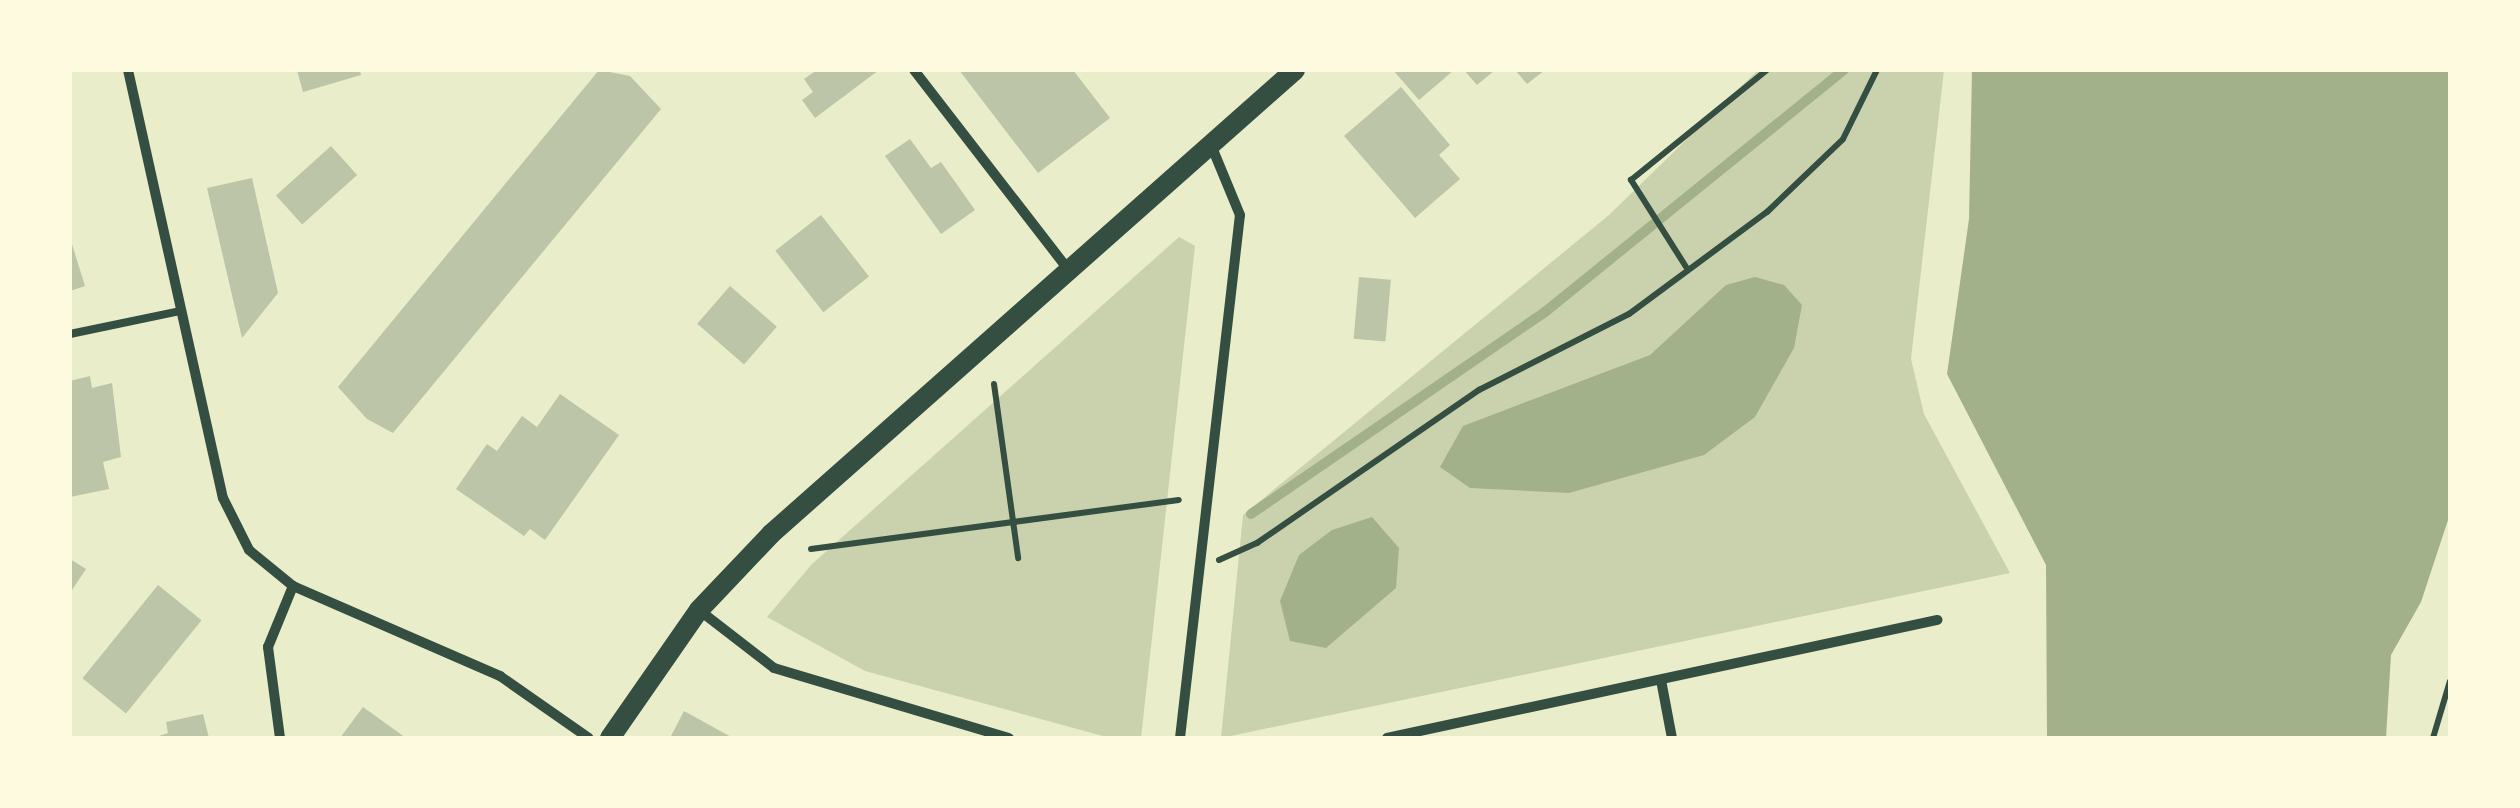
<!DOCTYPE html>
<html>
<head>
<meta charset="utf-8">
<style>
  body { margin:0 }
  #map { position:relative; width:2520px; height:808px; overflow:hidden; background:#e9edc9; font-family:Roboto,sans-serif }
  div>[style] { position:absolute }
  .green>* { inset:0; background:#cad2ad }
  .water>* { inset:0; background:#a3b18a }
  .stream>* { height:10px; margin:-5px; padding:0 5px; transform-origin:5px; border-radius:5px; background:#a3b18a }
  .building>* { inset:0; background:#bcc5a7; transform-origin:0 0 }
  .path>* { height:6px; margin:-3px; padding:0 3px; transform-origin:3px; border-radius:3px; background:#344e41 }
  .service>* { height:8px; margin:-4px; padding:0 4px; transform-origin:4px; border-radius:4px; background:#344e41 }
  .minor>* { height:10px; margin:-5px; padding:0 5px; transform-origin:5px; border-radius:5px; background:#344e41 }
  .secondary>* { height:20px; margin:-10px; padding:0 10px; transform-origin:10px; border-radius:10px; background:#344e41 }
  span { translate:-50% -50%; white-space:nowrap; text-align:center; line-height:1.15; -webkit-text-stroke:8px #fefae0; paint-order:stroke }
  .frame { position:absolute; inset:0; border:72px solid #fefae0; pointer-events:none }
</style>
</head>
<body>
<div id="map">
  <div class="green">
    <i style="clip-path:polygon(1758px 70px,1944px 70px,1911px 359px,1924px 414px,2010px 573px,1221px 738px,1243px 515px,1609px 215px)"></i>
    <i style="clip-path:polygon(1179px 237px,1195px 246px,1141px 738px,1110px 738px,865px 671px,767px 617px,812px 564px)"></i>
  </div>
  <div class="water">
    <i style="clip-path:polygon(1972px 70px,2450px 70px,2450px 514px,2421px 602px,2391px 655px,2386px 738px,2047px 738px,2046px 565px,1947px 374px,1969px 219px)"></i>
    <i style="clip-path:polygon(1755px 277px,1784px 285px,1802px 305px,1794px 348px,1755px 417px,1704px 455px,1569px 493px,1470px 488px,1440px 467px,1463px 426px,1650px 355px,1726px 285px)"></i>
    <i style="clip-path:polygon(1372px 517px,1399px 548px,1396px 588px,1326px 648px,1290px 641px,1280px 601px,1299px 555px,1332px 530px)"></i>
  </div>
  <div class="stream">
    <i style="left:1251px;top:514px;width:357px;rotate:-34.5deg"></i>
    <i style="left:1545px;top:312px;width:385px;rotate:-39deg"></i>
  </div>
  <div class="building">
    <i style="clip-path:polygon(297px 70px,360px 70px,361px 75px,303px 92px)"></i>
    <i style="clip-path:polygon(599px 70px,630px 76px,661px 109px,393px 433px,367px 419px,338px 387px)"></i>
    <i style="clip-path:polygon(817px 70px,879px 70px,815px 118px,802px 100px,813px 92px,804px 79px)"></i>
    <i style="clip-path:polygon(959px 70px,1073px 70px,1110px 118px,1038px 173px)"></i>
    <i style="clip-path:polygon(1393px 70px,1454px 70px,1419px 100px)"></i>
    <i style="clip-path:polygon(1464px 70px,1495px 70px,1477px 85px)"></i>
    <i style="clip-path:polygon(1515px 70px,1545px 70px,1527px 84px)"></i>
    <i style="clip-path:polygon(1401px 87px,1450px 145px,1439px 155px,1460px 179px,1415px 218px,1344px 136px)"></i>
    <i style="clip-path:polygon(910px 139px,931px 168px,941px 162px,975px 210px,941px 234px,885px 156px)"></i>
    <i style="left:331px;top:146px;width:39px;height:74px;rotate:48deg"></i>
    <i style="clip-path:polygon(252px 178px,278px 293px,242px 338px,207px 188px)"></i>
    <i style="left:821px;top:215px;width:78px;height:58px;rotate:52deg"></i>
    <i style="clip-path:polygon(70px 238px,85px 286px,70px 291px)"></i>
    <i style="left:1359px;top:277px;width:32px;height:62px;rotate:5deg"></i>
    <i style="left:730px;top:286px;width:62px;height:50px;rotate:41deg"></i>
    <i style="clip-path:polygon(90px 376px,92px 388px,112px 383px,121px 457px,103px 462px,109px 489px,70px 497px,70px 381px)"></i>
    <i style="clip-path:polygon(560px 394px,619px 435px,545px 540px,530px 529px,524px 536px,456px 489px,487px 444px,497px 451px,522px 416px,537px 427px)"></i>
    <i style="clip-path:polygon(70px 559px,86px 569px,70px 593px)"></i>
    <i style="left:158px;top:585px;width:56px;height:120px;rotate:39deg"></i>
    <i style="clip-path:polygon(363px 707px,406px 738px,340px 738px)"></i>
    <i style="clip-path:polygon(684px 711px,733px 738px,670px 738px)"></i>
    <i style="clip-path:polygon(203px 714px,209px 738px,153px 738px,168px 733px,166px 722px)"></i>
  </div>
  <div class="path">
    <i style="left:1688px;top:270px;width:107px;rotate:-122.3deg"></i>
    <i style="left:1631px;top:180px;width:175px;rotate:-39deg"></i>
    <i style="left:994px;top:384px;width:176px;rotate:82.1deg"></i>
    <i style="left:811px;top:549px;width:371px;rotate:-7.6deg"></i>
    <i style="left:1219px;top:560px;width:42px;rotate:-24.1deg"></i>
    <i style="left:1257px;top:543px;width:270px;rotate:-34.6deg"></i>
    <i style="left:1479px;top:390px;width:168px;rotate:-26.9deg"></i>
    <i style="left:1629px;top:314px;width:172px;rotate:-36.5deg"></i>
    <i style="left:1767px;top:212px;width:105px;rotate:-43.8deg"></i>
    <i style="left:1843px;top:139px;width:77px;rotate:-63.8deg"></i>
    <i style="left:2433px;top:738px;width:59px;rotate:-73.4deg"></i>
  </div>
  <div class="service">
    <i style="left:70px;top:334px;width:112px;rotate:-11.8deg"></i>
  </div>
  <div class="minor">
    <i style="left:128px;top:70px;width:438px;rotate:77.5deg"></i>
    <i style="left:223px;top:498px;width:58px;rotate:63.4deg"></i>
    <i style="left:249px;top:550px;width:57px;rotate:39.3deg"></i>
    <i style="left:293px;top:586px;width:226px;rotate:23.5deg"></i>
    <i style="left:500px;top:676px;width:108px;rotate:34.9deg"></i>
    <i style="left:914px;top:70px;width:252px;rotate:52.3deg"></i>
    <i style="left:699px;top:610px;width:95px;rotate:37.7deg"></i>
    <i style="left:774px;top:668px;width:245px;rotate:16.6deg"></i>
    <i style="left:1661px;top:680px;width:59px;rotate:79.3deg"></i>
    <i style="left:280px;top:738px;width:92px;rotate:-97.5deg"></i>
    <i style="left:268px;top:647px;width:66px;rotate:-67.7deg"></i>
    <i style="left:1180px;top:738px;width:526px;rotate:-83.46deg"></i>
    <i style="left:1240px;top:215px;width:76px;rotate:-112.5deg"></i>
    <i style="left:1387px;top:738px;width:563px;rotate:-12.11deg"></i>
  </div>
  <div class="secondary">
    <i style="left:610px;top:738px;width:156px;rotate:-55.2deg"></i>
    <i style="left:699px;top:610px;width:105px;rotate:-46.5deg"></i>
    <i style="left:771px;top:534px;width:700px;rotate:-41.52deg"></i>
  </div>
  <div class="frame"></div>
</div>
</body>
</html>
